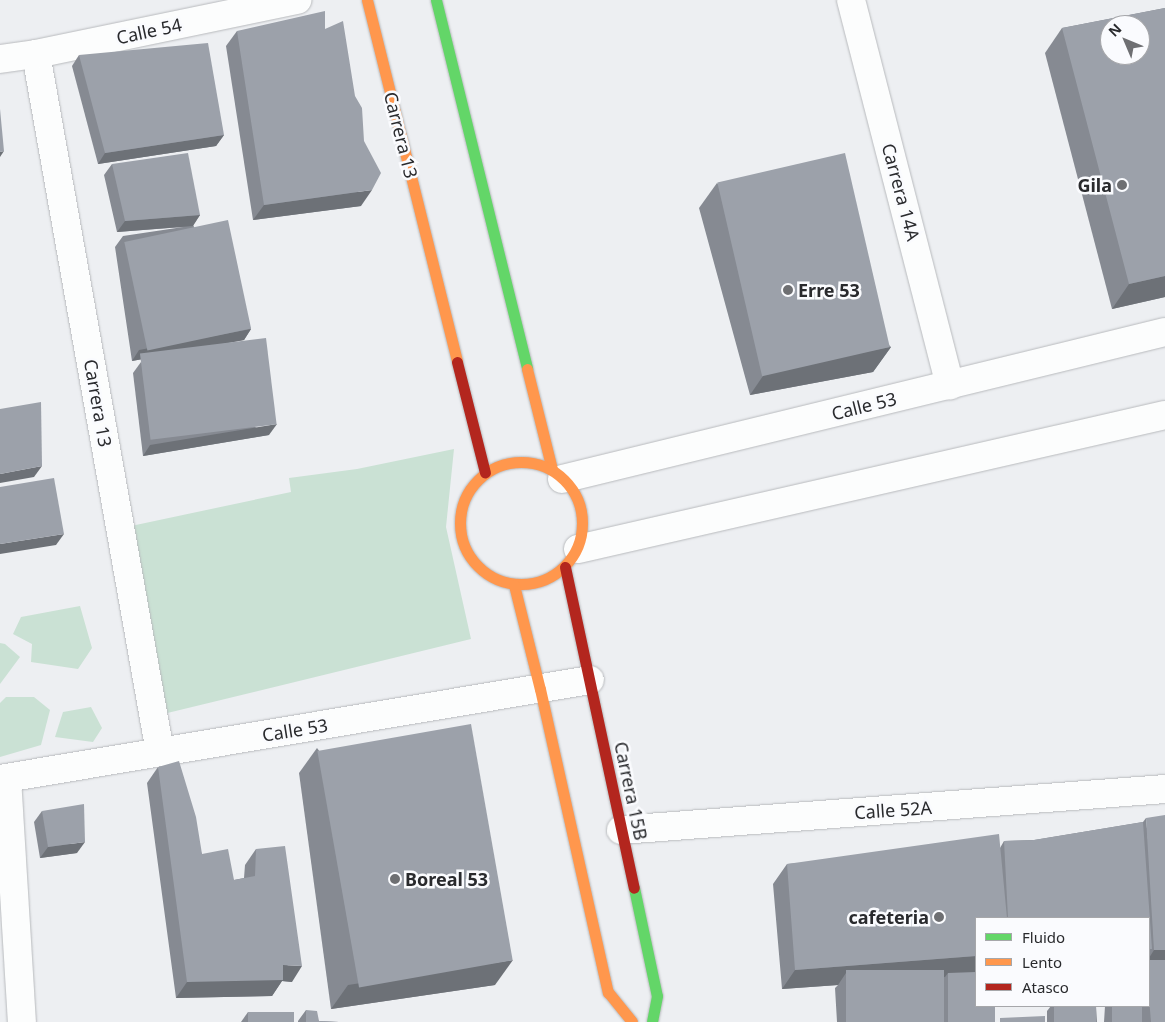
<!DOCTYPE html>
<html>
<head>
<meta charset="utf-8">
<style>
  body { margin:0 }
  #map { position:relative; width:1165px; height:1022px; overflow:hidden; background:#edeff2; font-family:"Noto Sans",sans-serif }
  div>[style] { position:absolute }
  .green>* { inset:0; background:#cae1d4 }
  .roads { filter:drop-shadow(0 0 1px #b8babd) drop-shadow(0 0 1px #b8babd) }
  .street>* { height:28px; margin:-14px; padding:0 14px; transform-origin:14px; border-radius:14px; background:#fcfdfd }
  .fast>* { height:11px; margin:-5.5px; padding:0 5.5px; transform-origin:5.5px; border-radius:5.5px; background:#63d668 }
  .slow>* { height:11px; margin:-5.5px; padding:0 5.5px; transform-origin:5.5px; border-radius:5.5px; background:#ff974d }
  .slow>.ring { margin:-5.5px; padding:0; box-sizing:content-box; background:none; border:11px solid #ff974d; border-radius:50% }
  .jam>* { height:11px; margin:-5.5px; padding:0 5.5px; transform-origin:5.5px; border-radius:5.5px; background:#b3261e }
  .wall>* { inset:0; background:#868a92 }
  .shaded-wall>* { inset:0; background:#6d7177 }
  .building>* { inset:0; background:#9ca1aa; transform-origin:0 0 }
  .dots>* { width:14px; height:14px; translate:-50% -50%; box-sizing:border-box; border:2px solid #fafbfe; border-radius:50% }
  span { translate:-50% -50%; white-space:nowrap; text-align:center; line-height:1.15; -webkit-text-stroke:5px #fafbfe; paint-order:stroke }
  .street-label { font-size:18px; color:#292a2d }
  .poi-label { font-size:18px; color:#292a2d; font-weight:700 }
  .right { translate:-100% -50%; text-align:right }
  .left { translate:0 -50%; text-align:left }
  .legend { position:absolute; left:975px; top:917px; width:175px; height:90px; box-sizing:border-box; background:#fafbfe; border:1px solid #a6a7aa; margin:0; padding:6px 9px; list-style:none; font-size:15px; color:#292a2d }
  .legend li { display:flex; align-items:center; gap:10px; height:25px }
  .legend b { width:25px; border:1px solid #a6a7aa }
  .north { position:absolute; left:1100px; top:15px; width:50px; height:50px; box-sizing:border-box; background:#fafbfe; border:1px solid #a6a7aa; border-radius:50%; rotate:315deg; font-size:14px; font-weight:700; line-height:20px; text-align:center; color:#292a2d }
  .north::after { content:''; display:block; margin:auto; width:18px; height:22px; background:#6e6f72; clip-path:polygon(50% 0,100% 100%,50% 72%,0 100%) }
</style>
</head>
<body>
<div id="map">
  <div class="green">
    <i style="clip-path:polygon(454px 449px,446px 527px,471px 639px,155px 716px,117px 529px,291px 492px,289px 478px,357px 469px)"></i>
    <i style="clip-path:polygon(80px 606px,92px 648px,78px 669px,31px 662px,32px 644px,13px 634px,21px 617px)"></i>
    <i style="clip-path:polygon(0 643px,5px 644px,20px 657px,0 684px)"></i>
    <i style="clip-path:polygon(6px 697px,34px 697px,50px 710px,41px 745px,0 757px,0 703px)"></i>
    <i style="clip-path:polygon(91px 707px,102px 728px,93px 742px,55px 737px,63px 712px)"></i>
  </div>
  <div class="roads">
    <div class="street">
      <i style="left:851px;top:0;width:398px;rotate:75.6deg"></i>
      <i style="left:36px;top:54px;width:709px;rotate:79.93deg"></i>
      <i style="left:0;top:59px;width:36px;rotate:-8deg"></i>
      <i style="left:36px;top:54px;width:267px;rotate:-11.7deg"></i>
      <i style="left:562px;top:479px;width:621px;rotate:-13.7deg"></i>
      <i style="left:578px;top:549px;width:602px;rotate:-12.86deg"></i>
      <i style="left:7px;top:778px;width:244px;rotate:86.5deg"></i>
      <i style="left:0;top:779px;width:598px;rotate:-9.53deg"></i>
      <i style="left:621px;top:830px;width:546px;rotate:-4.31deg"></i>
    </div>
    <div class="fast">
      <i style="left:436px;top:0;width:380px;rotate:76.1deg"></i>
      <i style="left:634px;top:888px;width:110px;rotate:78deg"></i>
      <i style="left:657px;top:996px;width:26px;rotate:101deg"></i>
    </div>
    <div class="slow">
      <i style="left:367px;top:0;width:373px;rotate:76deg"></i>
      <i style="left:527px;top:369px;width:103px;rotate:76deg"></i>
      <i class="ring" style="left:460px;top:462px;width:111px;height:111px"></i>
      <i style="left:514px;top:585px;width:107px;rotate:76deg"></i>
      <i style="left:540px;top:689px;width:311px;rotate:77.4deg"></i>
      <i style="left:608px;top:992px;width:38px;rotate:51deg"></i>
    </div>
    <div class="jam">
      <i style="left:457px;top:362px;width:114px;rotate:75.8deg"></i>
      <i style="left:565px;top:567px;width:328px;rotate:77.9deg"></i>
    </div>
  </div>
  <div class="wall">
    <i style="clip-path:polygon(1165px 8px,1165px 297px,1112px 309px,1045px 53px,1062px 28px)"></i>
    <i style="clip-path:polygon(325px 29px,361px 206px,253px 220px,226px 46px,237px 31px)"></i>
    <i style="clip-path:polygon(79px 55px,224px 135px,216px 146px,98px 164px,72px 66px)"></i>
    <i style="clip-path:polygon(112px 164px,200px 215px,193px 225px,251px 329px,244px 340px,132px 361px,115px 247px,123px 236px,183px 227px,117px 232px,104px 175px)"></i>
    <i style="clip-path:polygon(717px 183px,891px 347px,873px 372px,750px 395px,699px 208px)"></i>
    <i style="clip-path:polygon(141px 362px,269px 435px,143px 456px,133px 373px)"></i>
    <i style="clip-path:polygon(317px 748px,495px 985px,331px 1009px,299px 773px)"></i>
    <i style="clip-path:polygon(158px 767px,202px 854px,234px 880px,244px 878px,245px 865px,256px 849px,292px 982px,282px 981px,272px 996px,176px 998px,147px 783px)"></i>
    <i style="clip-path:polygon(42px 811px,77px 853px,40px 858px,34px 822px)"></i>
    <i style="clip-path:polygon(1146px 818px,1165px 1022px,1104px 1022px,1105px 1006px,1149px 1006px,1149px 918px,976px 918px,995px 1022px,837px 1022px,835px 988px,838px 985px,782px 989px,773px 884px,787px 864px,1000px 848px,1004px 841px,1034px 840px,1143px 822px)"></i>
    <i style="clip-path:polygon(1051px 1006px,1096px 1006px,1097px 1022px,1047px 1022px,1047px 1011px)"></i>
    <i style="clip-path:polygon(306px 1010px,319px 1021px,339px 1022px,298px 1022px,298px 1021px)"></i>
    <i style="clip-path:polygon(248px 1012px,294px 1022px,241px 1022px)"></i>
  </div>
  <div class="shaded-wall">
    <i style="clip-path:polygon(224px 135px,216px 146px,98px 164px,105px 153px)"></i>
    <i style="clip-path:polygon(4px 151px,0 157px,0 152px)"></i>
    <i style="clip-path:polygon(372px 190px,361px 206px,253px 220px,264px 205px)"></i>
    <i style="clip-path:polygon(200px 215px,193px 226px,117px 232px,125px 221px)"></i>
    <i style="clip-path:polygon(1165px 276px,1165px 297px,1112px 309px,1129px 284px)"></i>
    <i style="clip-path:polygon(251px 329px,244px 340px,132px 361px,139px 350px)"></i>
    <i style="clip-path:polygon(891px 347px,873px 372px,750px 395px,767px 370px)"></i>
    <i style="clip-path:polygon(277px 424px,269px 435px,143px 456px,150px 445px)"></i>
    <i style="clip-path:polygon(42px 466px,34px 477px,0 483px,0 474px)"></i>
    <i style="clip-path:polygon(64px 534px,56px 545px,0 554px,0 544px)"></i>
    <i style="clip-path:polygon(85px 842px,77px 853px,40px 858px,48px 847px)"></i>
    <i style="clip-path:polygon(1154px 950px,1165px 950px,1165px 968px,1149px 969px,1149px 958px)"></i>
    <i style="clip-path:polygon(976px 956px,976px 975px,948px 973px,945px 977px,847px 984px,846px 973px,838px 985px,782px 989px,795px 970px)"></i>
    <i style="clip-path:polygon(513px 960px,495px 985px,331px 1009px,348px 985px)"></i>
    <i style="clip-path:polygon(283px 965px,302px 966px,292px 982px,282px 981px,272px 996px,176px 998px,187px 982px)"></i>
  </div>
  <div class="building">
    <i style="clip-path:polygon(evenodd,1165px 8px,1165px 276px,1129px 284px,1062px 28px,1165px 8px,1110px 25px,1140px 25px,1140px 55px,1110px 55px,1110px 25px)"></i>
    <i style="clip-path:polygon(325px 11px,325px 29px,343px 21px,355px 96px,362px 108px,364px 141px,381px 173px,372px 190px,264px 205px,237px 31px)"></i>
    <i style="clip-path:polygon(208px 43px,224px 135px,105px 153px,79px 55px)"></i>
    <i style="clip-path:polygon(0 109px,4px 151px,0 152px)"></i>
    <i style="clip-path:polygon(188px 153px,200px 215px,125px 221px,112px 164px)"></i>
    <i style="left:845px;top:153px;width:199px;height:131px;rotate:77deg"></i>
    <i style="left:228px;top:220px;width:111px;height:106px;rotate:78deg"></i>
    <i style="left:266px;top:338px;width:87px;height:127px;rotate:83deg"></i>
    <i style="clip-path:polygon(41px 402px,42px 466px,0 474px,0 409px)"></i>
    <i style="clip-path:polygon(54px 478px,64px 534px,0 544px,0 487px)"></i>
    <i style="left:471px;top:724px;width:240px;height:156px;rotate:80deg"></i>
    <i style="clip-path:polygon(179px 761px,196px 817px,202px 854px,228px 849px,234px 880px,255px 876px,256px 849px,285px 846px,302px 966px,283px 965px,283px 980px,187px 982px,158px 767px)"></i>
    <i style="clip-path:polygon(84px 804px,85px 842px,48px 847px,42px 811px)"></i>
    <i style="clip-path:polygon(1165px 815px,1165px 950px,1154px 950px,1146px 818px)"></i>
    <i style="clip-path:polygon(1143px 822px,1152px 949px,1149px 949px,1149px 918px,1008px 918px,1004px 841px,1034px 840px)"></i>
    <i style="clip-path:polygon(999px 834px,1007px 918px,976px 918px,976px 956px,795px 970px,787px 864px)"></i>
    <i style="clip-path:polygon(1149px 960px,1165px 960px,1165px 1022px,1151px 1022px,1149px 998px)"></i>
    <i style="left:944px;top:970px;width:52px;height:98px;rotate:90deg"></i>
    <i style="clip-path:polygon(976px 972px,976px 1006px,995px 1006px,995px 1022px,948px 1022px,948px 973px)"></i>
    <i style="left:1054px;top:1006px;width:42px;height:16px"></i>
    <i style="left:1112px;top:1006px;width:30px;height:16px"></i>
    <i style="clip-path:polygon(306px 1010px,317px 1011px,319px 1021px,339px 1022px,306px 1022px)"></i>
    <i style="left:248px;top:1012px;width:46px;height:10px"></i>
    <i style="clip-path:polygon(1045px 1016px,1045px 1022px,1000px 1022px,1000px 1018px)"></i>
  </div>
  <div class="dots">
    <i style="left:1122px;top:185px;background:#6e6f72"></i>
    <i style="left:788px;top:290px;background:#6e6f72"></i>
    <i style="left:395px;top:879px;background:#6e6f72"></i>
    <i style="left:939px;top:917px;background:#6e6f72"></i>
  </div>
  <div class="street-label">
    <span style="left:149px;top:31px;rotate:-12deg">Calle 54</span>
    <span style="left:401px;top:135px;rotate:76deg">Carrera 13</span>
    <span style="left:901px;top:192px;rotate:75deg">Carrera 14A</span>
    <span style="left:98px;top:403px;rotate:80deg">Carrera 13</span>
    <span style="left:864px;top:406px;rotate:-14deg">Calle 53</span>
    <span style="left:295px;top:730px;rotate:-9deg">Calle 53</span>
    <span style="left:631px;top:791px;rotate:78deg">Carrera 15B</span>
    <span style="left:893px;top:810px;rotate:-4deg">Calle 52A</span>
  </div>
  <div class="poi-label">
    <span class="right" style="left:1112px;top:185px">Gila</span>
    <span class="left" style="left:798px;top:290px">Erre 53</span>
    <span class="left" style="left:405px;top:879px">Boreal 53</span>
    <span class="right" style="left:929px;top:917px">cafeteria</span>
  </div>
  <ul class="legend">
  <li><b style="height:6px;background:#63d668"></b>Fluido</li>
  <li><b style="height:6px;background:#ff974d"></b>Lento</li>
  <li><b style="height:6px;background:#b3261e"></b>Atasco</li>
  </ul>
  <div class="north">N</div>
</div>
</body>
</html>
